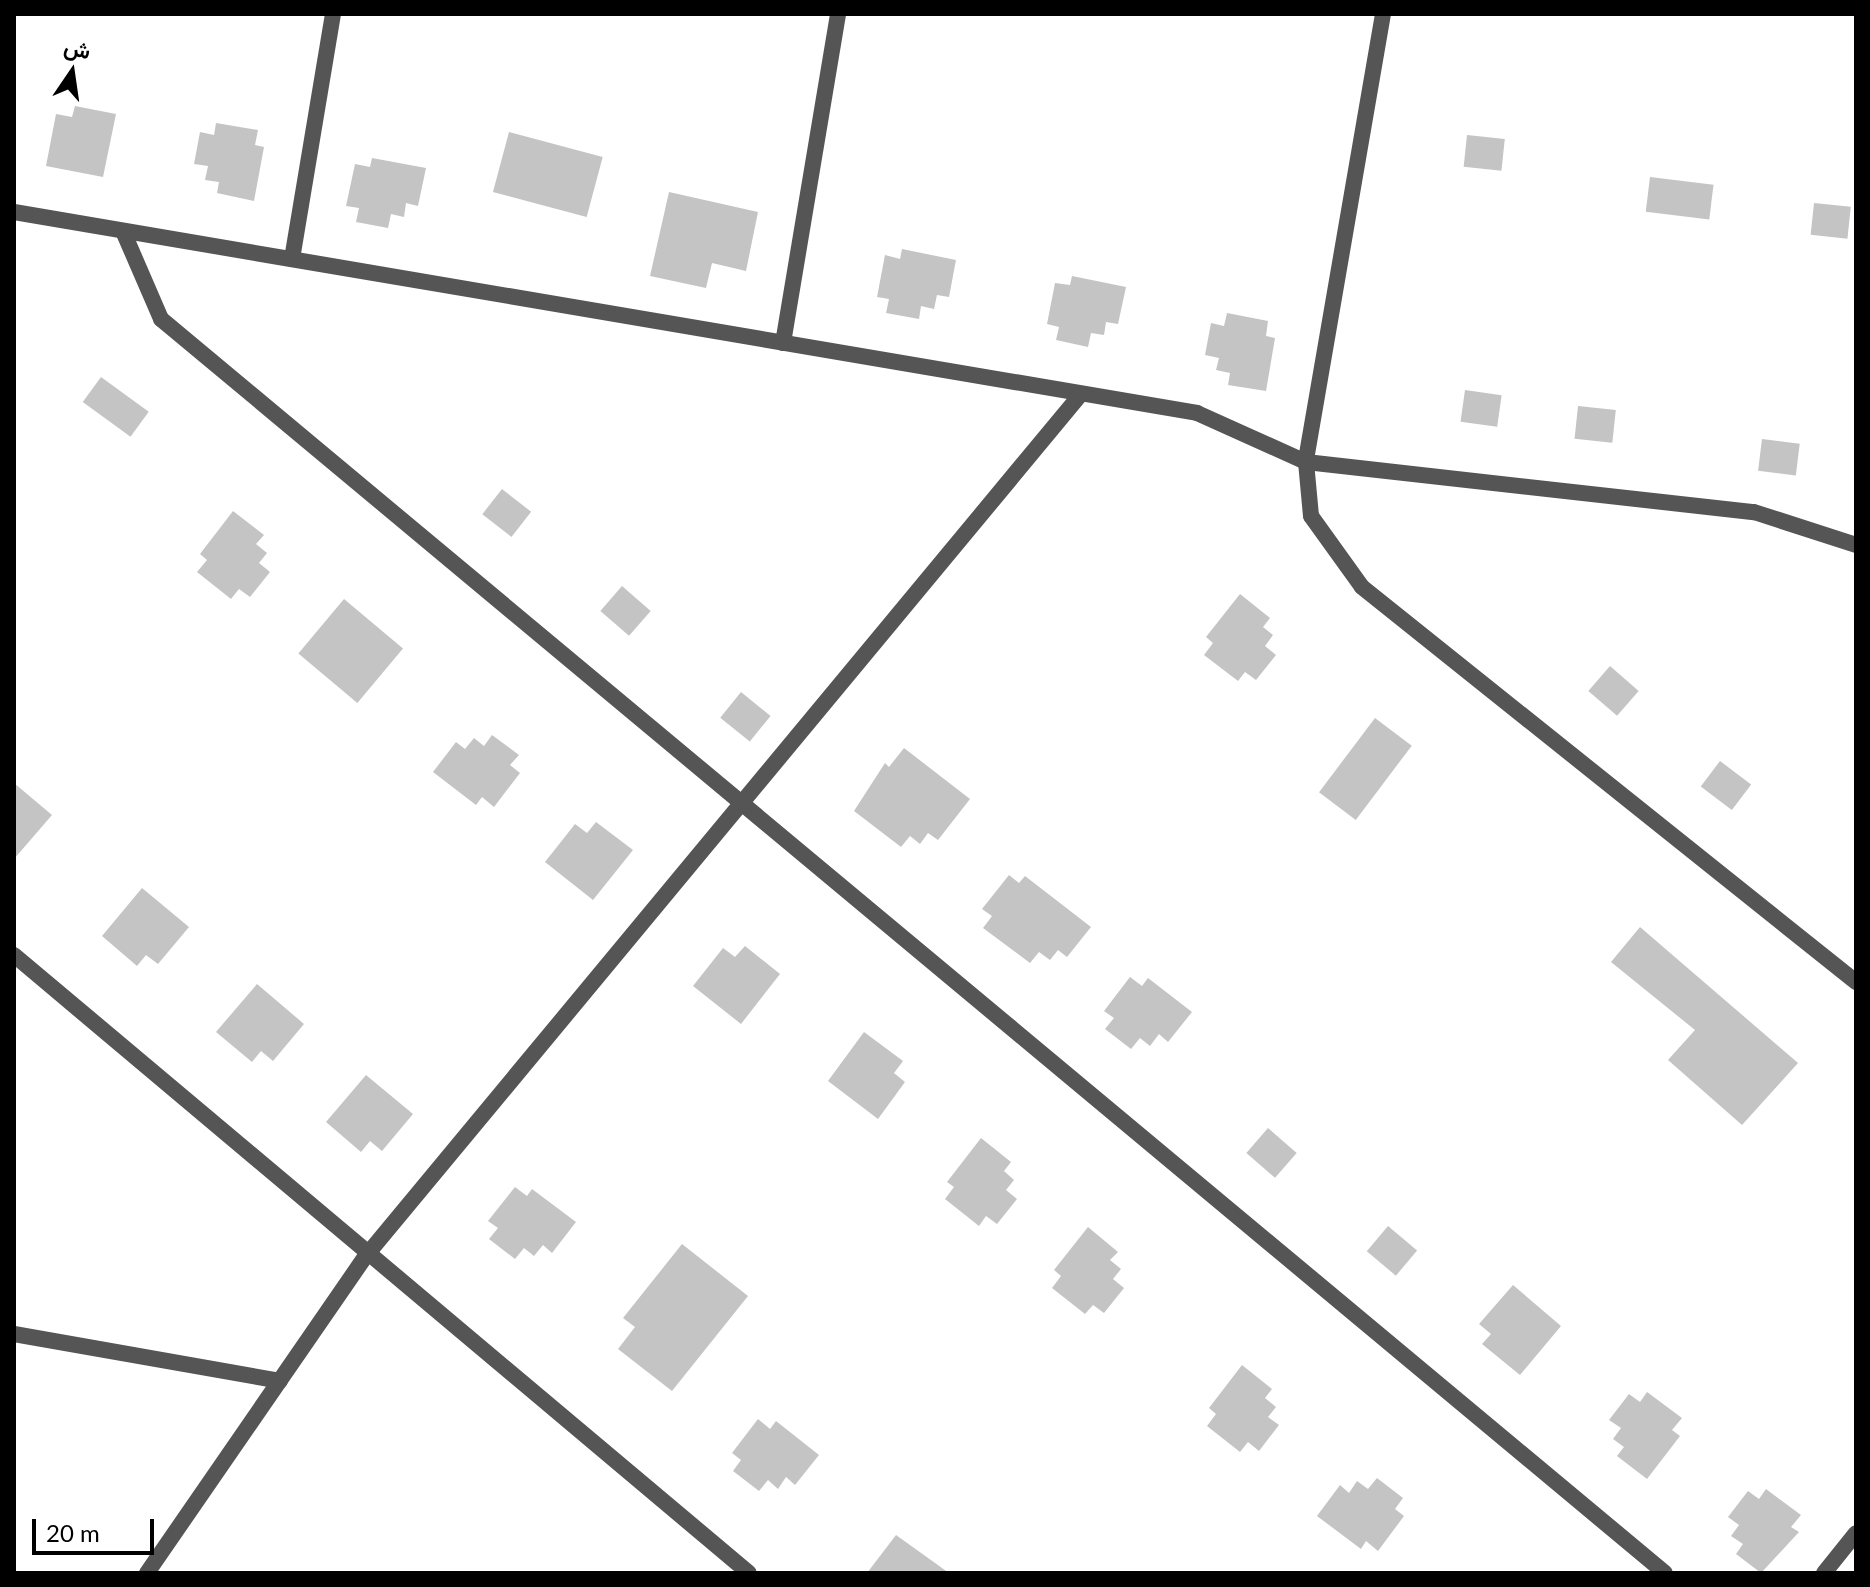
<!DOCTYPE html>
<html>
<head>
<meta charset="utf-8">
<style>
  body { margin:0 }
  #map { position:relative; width:1870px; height:1587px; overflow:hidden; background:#fff; font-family:Lato,Vazirmatn,sans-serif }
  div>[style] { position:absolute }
  .building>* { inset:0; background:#c4c4c4; transform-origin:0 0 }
  .street>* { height:16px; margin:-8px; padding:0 8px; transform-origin:8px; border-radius:8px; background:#555 }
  span { translate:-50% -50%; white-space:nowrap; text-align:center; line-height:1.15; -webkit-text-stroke:6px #fff; paint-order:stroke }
  .frame { position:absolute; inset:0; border:16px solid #000; pointer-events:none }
  .north { position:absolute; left:32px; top:32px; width:80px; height:80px; -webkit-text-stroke:6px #fff; paint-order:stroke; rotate:13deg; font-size:22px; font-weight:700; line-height:32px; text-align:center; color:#000 }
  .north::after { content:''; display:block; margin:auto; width:28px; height:36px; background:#000; clip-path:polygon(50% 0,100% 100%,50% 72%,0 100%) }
  .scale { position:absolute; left:32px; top:1519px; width:122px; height:36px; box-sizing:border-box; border:4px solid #000; border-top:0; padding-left:10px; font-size:24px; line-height:28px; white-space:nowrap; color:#000; -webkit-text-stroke:6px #fff; paint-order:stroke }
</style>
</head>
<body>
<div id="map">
  <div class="building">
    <i style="clip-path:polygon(75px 106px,116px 114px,103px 177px,46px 166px,56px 114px,72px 117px)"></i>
    <i style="clip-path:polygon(216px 123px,258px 130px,255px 145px,264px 147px,254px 201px,217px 193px,219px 182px,205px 180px,208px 166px,194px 164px,200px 132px,214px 135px)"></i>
    <i style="left:509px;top:132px;width:97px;height:62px;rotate:15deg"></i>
    <i style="left:1467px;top:135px;width:38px;height:32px;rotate:6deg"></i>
    <i style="clip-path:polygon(372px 158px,426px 168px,418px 206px,406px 203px,404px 217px,391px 214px,388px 228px,356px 222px,359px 208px,346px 206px,355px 164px,370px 167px)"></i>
    <i style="left:1650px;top:177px;width:64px;height:35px;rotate:7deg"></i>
    <i style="clip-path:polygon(669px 192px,758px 212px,746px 271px,712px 263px,706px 288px,650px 276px)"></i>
    <i style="left:1814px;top:203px;width:37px;height:32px;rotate:6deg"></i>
    <i style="clip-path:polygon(902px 249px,956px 260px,949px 297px,937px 295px,934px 309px,921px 306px,919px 319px,886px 313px,889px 299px,877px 297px,885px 255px,900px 259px)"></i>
    <i style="clip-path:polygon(1072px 276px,1126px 287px,1118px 324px,1106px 322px,1104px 335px,1091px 333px,1088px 347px,1056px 340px,1059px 327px,1047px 324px,1055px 283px,1070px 285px)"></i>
    <i style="clip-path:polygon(1227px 313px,1268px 321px,1266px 336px,1275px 338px,1266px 391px,1228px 385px,1230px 373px,1216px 370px,1219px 358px,1205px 355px,1211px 323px,1224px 326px)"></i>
    <i style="left:101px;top:377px;width:59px;height:31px;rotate:36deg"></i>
    <i style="left:1465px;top:390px;width:37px;height:32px;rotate:8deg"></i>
    <i style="left:1578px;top:406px;width:38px;height:33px;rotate:6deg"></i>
    <i style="left:1762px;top:439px;width:38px;height:32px;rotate:7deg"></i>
    <i style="left:502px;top:489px;width:37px;height:32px;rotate:38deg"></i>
    <i style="clip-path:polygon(233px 511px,264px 535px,256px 544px,267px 553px,259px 563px,270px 572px,250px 597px,239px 589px,231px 599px,197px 572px,207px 560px,200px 554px)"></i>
    <i style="left:622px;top:586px;width:38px;height:33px;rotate:41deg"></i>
    <i style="clip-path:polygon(1240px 594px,1270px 618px,1263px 627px,1273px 635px,1265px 646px,1276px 655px,1256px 680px,1245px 672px,1238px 681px,1204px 655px,1213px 643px,1206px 637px)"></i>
    <i style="left:344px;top:599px;width:77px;height:71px;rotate:40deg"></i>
    <i style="left:1610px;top:666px;width:38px;height:33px;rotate:41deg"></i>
    <i style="left:741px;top:692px;width:38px;height:33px;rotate:39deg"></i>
    <i style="left:1375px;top:718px;width:46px;height:93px;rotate:37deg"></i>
    <i style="clip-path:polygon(492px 735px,519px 755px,510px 765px,520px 773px,494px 807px,482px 797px,476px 805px,433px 772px,456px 742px,465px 749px,474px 738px,484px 746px)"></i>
    <i style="clip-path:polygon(904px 748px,970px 799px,938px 840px,928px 833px,920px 844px,910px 836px,901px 847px,854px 811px,885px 763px,889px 767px)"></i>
    <i style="left:1720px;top:761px;width:39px;height:32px;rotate:37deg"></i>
    <i style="clip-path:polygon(14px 783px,52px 815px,14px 859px)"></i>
    <i style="clip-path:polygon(596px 822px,633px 850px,593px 900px,545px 862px,575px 824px,587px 833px)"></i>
    <i style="clip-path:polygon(1009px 875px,1019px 883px,1025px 876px,1091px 927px,1067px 957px,1058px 950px,1050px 960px,1039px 952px,1030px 963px,983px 928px,992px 916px,982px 909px)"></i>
    <i style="clip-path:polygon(142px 888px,189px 927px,158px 964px,146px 955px,137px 966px,102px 936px)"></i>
    <i style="clip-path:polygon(1640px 927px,1798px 1063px,1742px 1125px,1668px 1060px,1695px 1030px,1611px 962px)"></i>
    <i style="clip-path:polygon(745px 946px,780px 974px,741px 1024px,693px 986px,723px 948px,735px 957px)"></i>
    <i style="clip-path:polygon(1130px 977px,1142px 986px,1148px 978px,1192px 1012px,1168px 1042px,1159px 1034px,1150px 1046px,1140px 1038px,1131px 1049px,1105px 1029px,1114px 1018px,1104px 1011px)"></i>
    <i style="clip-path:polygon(257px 984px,304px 1024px,273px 1061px,261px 1051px,252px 1062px,216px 1032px)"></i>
    <i style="clip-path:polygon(864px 1032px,903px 1061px,894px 1073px,905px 1082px,878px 1119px,828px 1081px)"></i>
    <i style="clip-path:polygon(366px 1075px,413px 1114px,382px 1151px,370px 1141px,361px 1152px,326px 1122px)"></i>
    <i style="left:1268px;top:1128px;width:38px;height:33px;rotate:41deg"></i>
    <i style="clip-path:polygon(981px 1138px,1011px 1162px,1004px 1171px,1014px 1180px,1006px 1190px,1017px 1199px,997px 1224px,986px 1216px,979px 1226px,945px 1199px,954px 1187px,947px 1182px)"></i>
    <i style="clip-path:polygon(515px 1187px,527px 1196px,532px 1189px,576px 1222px,552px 1253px,543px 1245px,534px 1256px,524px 1248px,515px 1259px,489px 1239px,498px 1228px,488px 1221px)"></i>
    <i style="left:1388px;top:1226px;width:38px;height:33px;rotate:40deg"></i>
    <i style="clip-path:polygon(1088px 1227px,1118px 1252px,1110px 1260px,1121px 1269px,1113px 1279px,1124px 1288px,1104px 1313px,1093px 1305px,1085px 1314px,1052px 1288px,1061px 1276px,1054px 1270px)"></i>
    <i style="clip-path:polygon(682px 1244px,748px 1296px,672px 1391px,618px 1349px,635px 1327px,623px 1318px)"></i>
    <i style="clip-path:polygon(1513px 1285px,1561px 1326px,1520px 1375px,1482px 1344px,1491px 1334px,1479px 1324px)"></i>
    <i style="clip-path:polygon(1242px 1365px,1272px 1389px,1265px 1398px,1276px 1407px,1268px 1417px,1279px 1425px,1259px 1451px,1248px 1442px,1240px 1452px,1207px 1426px,1216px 1414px,1209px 1408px)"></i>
    <i style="clip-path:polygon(1647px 1392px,1682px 1418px,1672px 1430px,1680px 1436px,1647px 1479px,1617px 1456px,1624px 1447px,1613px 1439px,1621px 1428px,1609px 1420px,1629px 1394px,1640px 1402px)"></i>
    <i style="clip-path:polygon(758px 1419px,770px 1429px,776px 1421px,819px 1455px,795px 1485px,786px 1477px,778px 1489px,768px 1480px,759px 1491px,733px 1471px,741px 1460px,732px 1453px)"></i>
    <i style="clip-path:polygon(1377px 1478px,1403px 1498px,1395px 1509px,1404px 1516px,1378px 1551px,1366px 1541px,1361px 1549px,1317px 1516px,1340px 1485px,1349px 1493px,1357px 1481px,1368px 1489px)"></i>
    <i style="clip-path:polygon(1766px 1489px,1801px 1515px,1791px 1527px,1799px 1532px,1761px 1573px,1736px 1554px,1743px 1544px,1731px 1536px,1739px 1525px,1728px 1517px,1748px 1491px,1759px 1499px)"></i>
    <i style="clip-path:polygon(896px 1535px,949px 1573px,867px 1573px)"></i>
  </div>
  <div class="street">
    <i style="left:1383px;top:14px;width:455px;rotate:99.8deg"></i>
    <i style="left:1306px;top:462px;width:54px;rotate:84.7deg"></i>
    <i style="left:1311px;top:516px;width:87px;rotate:54.3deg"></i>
    <i style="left:1362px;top:587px;width:633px;rotate:38.65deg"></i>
    <i style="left:14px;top:212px;width:1200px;rotate:9.64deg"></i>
    <i style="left:1197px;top:413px;width:120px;rotate:24.2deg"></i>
    <i style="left:1306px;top:462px;width:451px;rotate:6.4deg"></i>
    <i style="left:1754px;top:512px;width:107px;rotate:17.9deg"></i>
    <i style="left:123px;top:231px;width:96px;rotate:66.6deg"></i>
    <i style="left:161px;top:319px;width:1958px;rotate:39.82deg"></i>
    <i style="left:292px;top:259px;width:248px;rotate:-80.5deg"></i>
    <i style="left:783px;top:343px;width:334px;rotate:-80.5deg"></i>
    <i style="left:14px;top:955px;width:960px;rotate:40.06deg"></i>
    <i style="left:14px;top:1334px;width:270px;rotate:10deg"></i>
    <i style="left:147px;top:1573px;width:384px;rotate:-55.4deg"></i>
    <i style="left:365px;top:1257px;width:1121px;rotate:-50.32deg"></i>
    <i style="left:1824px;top:1573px;width:51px;rotate:-51.3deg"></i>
  </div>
  <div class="frame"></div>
  <div class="north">ش</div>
  <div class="scale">20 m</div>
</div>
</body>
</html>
